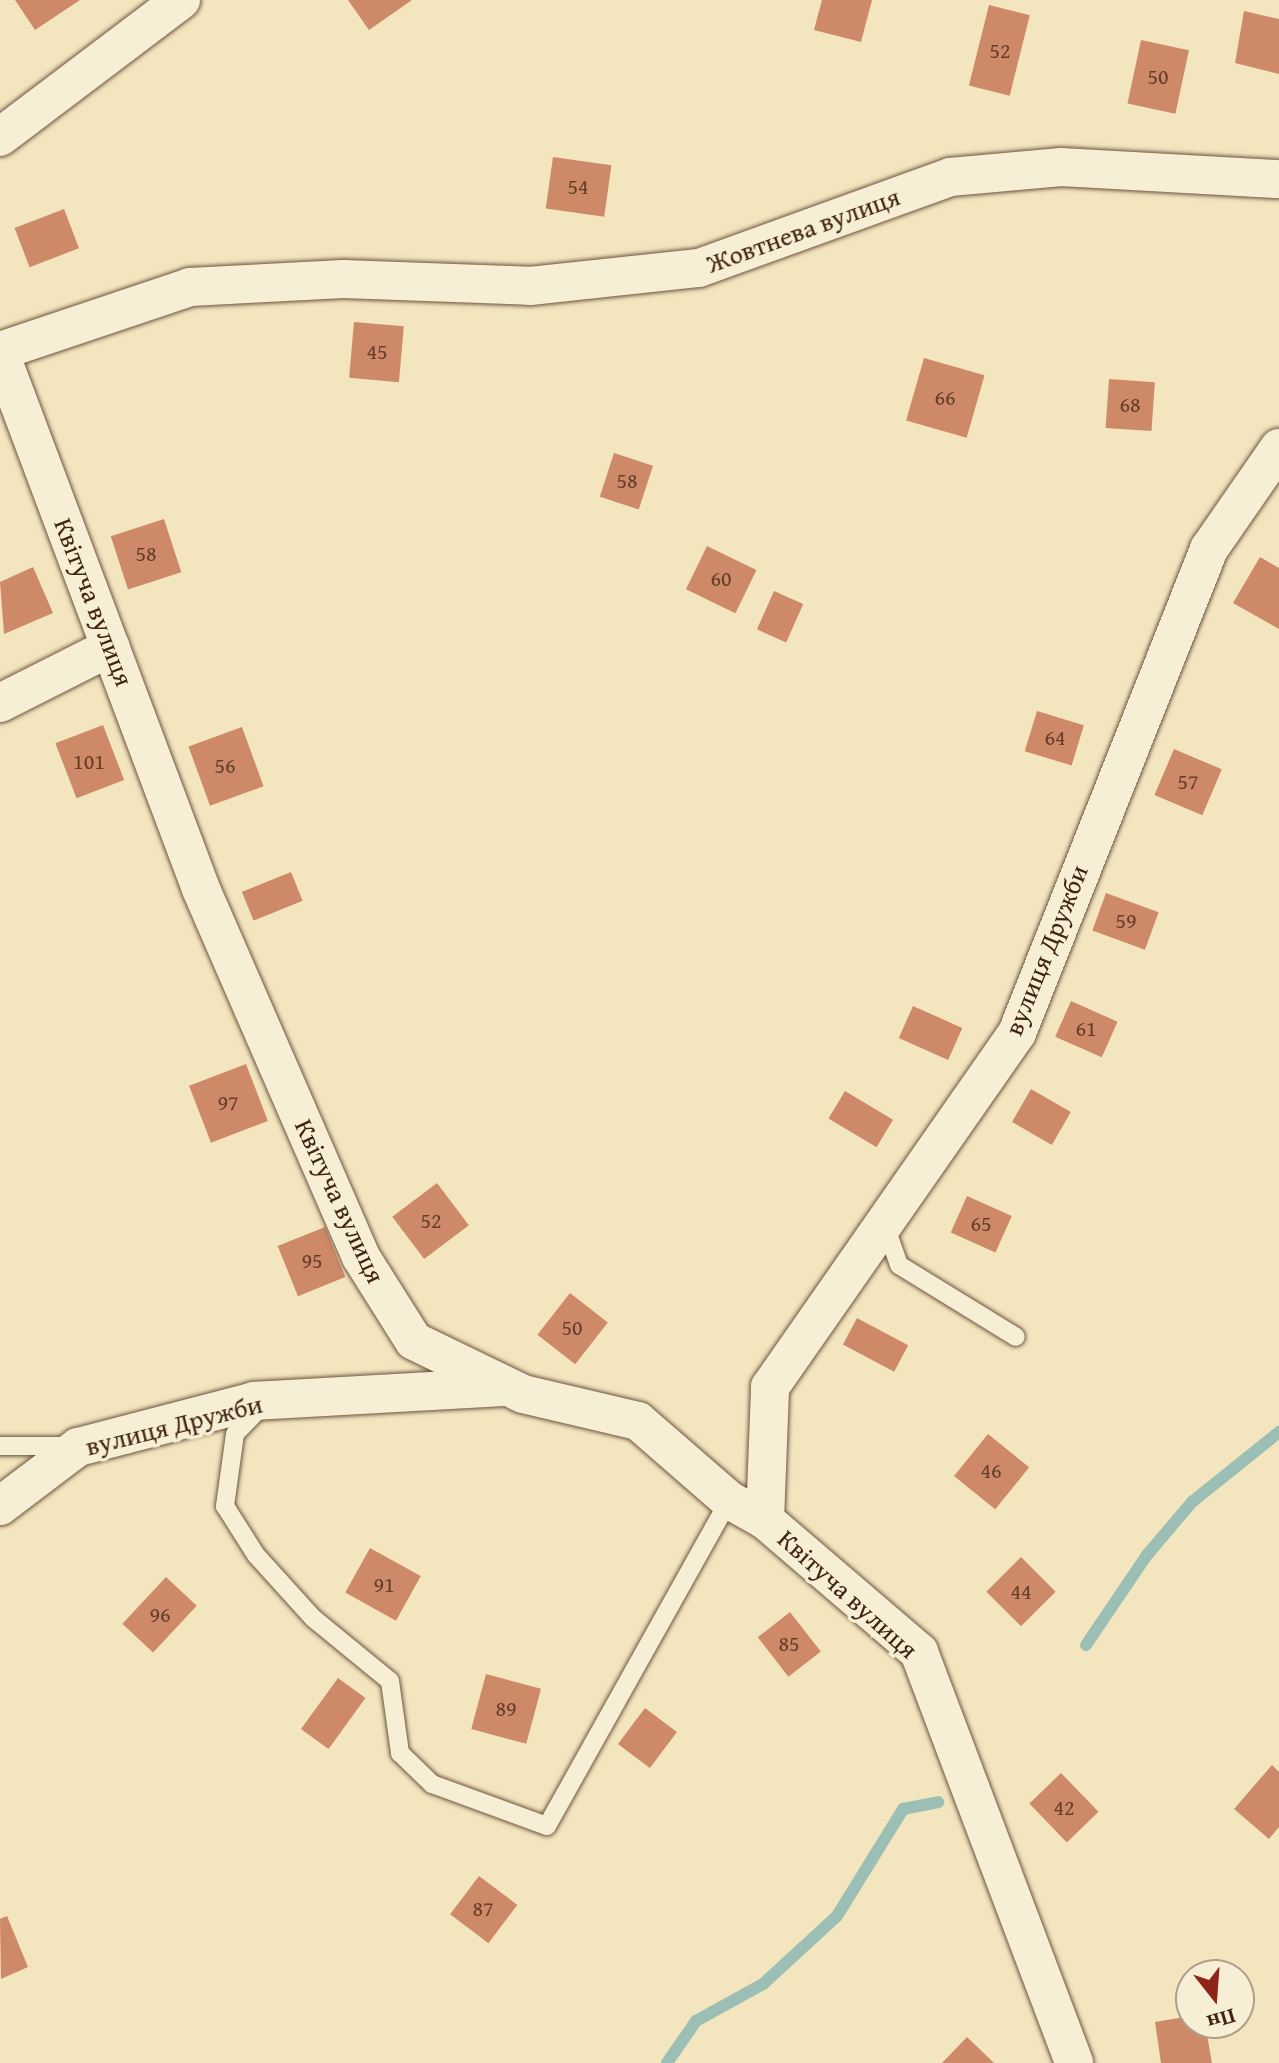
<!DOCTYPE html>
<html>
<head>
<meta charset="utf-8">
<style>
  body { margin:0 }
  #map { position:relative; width:1279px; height:2063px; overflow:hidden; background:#f3e6be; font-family:"Gentium Book Plus",serif }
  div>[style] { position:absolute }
  .stream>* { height:12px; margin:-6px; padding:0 6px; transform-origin:6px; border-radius:6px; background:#9bbfb4 }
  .building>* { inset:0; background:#ce8a68; transform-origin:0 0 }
  .roads { filter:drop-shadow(0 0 2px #6e5440) drop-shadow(0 0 2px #6e5440) }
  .lane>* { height:18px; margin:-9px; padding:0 9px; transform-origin:9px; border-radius:9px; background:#f7efd5 }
  .street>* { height:38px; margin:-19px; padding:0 19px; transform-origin:19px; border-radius:19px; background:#f7efd5 }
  span { translate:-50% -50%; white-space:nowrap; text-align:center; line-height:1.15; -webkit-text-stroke:7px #f7efd5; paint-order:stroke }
  .number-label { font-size:22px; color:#653e2a }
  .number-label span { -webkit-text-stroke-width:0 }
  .street-label { font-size:26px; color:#422416 }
  .north { position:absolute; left:1175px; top:1959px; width:80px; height:80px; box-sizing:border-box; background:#f7efd5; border:2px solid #af9e89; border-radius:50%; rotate:163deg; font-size:22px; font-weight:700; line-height:32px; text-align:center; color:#422416 }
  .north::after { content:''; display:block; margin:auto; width:28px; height:36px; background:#8f2418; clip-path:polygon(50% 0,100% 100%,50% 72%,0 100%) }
</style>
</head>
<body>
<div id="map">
  <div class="stream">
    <i style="left:1086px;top:1645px;width:109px;rotate:-55.9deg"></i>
    <i style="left:1147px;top:1555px;width:70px;rotate:-49.7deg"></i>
    <i style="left:1192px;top:1502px;width:112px;rotate:-38.8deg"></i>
    <i style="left:667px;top:2063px;width:51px;rotate:-55.4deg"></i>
    <i style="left:696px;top:2021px;width:77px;rotate:-28.9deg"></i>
    <i style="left:763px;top:1984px;width:100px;rotate:-42.6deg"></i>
    <i style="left:837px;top:1916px;width:126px;rotate:-58.3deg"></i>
    <i style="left:903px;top:1809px;width:36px;rotate:-11deg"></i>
  </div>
  <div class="building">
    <i style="clip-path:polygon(15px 0,80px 0,35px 30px)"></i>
    <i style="clip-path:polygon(348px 0,412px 0,369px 30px)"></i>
    <i style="clip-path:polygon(822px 0,872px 0,861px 42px,814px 30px)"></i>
    <i style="left:989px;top:5px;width:42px;height:83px;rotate:14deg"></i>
    <i style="clip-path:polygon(1244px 11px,1279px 19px,1279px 74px,1235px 63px)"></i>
    <i style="left:1141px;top:40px;width:49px;height:65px;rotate:12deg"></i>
    <i style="left:553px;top:157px;width:59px;height:52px;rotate:8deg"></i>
    <i style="left:64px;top:209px;width:42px;height:53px;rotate:69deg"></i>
    <i style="left:354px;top:322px;width:50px;height:56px;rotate:5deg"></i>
    <i style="left:924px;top:358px;width:63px;height:65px;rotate:16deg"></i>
    <i style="left:1109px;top:379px;width:46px;height:49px;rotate:4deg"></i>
    <i style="left:614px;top:453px;width:41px;height:46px;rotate:18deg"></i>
    <i style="left:164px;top:519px;width:56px;height:56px;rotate:72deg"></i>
    <i style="left:707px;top:546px;width:55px;height:48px;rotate:26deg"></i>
    <i style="clip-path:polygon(1260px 557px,1279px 568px,1279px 629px,1233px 603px)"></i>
    <i style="clip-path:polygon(33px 567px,53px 613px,4px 634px,0 582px)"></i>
    <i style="left:774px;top:591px;width:32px;height:42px;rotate:24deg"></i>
    <i style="left:1037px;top:711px;width:49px;height:42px;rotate:17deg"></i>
    <i style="left:103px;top:725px;width:59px;height:51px;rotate:69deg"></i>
    <i style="left:242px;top:727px;width:63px;height:57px;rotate:70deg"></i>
    <i style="left:1174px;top:749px;width:52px;height:50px;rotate:23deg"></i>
    <i style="left:291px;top:872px;width:31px;height:53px;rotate:68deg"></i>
    <i style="left:1106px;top:893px;width:56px;height:40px;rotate:20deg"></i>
    <i style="left:1071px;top:1001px;width:51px;height:39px;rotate:24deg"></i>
    <i style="left:913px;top:1006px;width:54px;height:35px;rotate:24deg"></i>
    <i style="left:246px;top:1064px;width:61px;height:61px;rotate:69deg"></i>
    <i style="left:1031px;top:1089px;width:46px;height:38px;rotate:30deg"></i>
    <i style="left:845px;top:1091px;width:56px;height:32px;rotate:31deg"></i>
    <i style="left:437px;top:1183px;width:53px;height:56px;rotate:53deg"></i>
    <i style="left:967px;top:1196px;width:49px;height:40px;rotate:24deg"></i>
    <i style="left:325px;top:1227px;width:54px;height:51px;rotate:68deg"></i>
    <i style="left:570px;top:1293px;width:48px;height:53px;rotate:38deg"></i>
    <i style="left:857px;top:1318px;width:58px;height:30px;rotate:28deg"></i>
    <i style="left:988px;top:1434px;width:53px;height:54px;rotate:39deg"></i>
    <i style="left:370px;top:1548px;width:58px;height:51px;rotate:29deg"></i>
    <i style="left:1021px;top:1557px;width:49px;height:49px;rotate:45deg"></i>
    <i style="left:166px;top:1577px;width:42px;height:64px;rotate:43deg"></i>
    <i style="left:790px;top:1612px;width:50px;height:41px;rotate:52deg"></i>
    <i style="left:486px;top:1674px;width:57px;height:57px;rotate:15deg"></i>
    <i style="left:338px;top:1678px;width:34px;height:63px;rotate:36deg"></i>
    <i style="left:645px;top:1708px;width:40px;height:45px;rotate:37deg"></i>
    <i style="clip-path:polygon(1272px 1765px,1279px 1772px,1279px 1827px,1269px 1839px,1234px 1809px)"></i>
    <i style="left:1061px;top:1773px;width:54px;height:44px;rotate:46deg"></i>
    <i style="left:479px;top:1876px;width:48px;height:48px;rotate:37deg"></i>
    <i style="clip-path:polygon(7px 1916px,28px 1967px,1px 1979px,0 1919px)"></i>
    <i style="clip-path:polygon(1191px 2016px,1191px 2023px,1205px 2023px,1212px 2063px,1161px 2063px,1155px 2022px)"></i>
    <i style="clip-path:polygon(967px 2037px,994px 2063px,942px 2063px)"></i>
  </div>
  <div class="roads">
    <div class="lane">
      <i style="left:885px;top:1225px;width:42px;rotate:70.7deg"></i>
      <i style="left:899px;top:1265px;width:137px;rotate:31.6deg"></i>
      <i style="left:261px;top:1407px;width:37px;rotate:134deg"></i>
      <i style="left:235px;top:1434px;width:73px;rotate:97.9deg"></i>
      <i style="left:225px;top:1506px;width:58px;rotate:57.7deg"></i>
      <i style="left:256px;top:1555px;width:85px;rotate:47.9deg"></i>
      <i style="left:313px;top:1618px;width:99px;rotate:39.3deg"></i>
      <i style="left:390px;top:1681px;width:73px;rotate:82.1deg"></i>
      <i style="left:400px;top:1753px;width:45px;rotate:44.1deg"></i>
      <i style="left:432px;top:1784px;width:122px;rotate:20.1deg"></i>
      <i style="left:547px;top:1826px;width:373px;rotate:-60.8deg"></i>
      <i style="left:0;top:1446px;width:69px"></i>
    </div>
    <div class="street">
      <i style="left:0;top:137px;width:227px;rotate:-37.1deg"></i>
      <i style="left:0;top:351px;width:200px;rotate:-18.6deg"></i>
      <i style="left:190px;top:287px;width:153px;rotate:-3deg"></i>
      <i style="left:343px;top:279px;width:187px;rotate:2.1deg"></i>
      <i style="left:530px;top:286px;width:170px;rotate:-6.1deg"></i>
      <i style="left:699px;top:268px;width:267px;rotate:-19.9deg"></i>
      <i style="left:950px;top:177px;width:112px;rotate:-5.1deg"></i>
      <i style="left:1062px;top:167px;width:217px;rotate:3.2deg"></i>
      <i style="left:0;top:353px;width:572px;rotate:69.44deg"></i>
      <i style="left:201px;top:889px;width:401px;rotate:66.5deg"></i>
      <i style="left:361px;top:1257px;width:99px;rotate:57.8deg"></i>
      <i style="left:414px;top:1341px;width:121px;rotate:25.9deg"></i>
      <i style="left:523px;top:1394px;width:118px;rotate:13.2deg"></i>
      <i style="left:638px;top:1421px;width:121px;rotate:41deg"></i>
      <i style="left:729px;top:1500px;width:41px;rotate:29.1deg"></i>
      <i style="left:765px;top:1520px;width:203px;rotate:40.6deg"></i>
      <i style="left:919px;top:1652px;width:439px;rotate:69.3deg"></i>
      <i style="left:0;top:703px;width:124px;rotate:-26.8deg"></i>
      <i style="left:0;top:1506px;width:98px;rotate:-37.1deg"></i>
      <i style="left:78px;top:1447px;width:182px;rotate:-14.6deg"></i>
      <i style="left:254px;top:1401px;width:253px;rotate:-3.2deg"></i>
      <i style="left:765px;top:1520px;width:133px;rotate:-87.8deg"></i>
      <i style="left:770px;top:1387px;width:432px;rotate:-55.1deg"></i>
      <i style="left:1017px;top:1033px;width:521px;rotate:-68.36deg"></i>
      <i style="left:1209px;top:549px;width:123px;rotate:-55.3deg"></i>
    </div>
  </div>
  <div class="number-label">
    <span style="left:1000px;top:51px">52</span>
    <span style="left:1158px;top:77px">50</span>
    <span style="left:578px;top:187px">54</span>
    <span style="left:377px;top:352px">45</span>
    <span style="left:945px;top:398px">66</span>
    <span style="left:1130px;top:405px">68</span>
    <span style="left:627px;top:481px">58</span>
    <span style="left:146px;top:554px">58</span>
    <span style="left:721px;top:579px">60</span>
    <span style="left:1055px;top:738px">64</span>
    <span style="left:89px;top:762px">101</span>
    <span style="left:225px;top:766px">56</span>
    <span style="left:1188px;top:782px">57</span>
    <span style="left:1126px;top:921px">59</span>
    <span style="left:1086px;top:1029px">61</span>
    <span style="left:228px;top:1103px">97</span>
    <span style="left:431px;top:1221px">52</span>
    <span style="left:981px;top:1224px">65</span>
    <span style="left:312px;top:1261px">95</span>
    <span style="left:572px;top:1328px">50</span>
    <span style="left:991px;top:1471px">46</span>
    <span style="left:384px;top:1585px">91</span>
    <span style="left:1021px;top:1592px">44</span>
    <span style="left:160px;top:1615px">96</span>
    <span style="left:789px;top:1644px">85</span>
    <span style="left:506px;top:1709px">89</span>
    <span style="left:1064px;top:1808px">42</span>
    <span style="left:483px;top:1909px">87</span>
  </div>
  <div class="street-label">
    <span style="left:803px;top:230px;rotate:-20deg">Жовтнева вулиця</span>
    <span style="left:94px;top:602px;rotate:69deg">Квітуча вулиця</span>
    <span style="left:1046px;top:950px;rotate:-68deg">вулиця Дружби</span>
    <span style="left:340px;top:1201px;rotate:65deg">Квітуча вулиця</span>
    <span style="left:174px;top:1425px;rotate:-14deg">вулиця Дружби</span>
    <span style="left:848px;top:1594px;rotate:42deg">Квітуча вулиця</span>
  </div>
  <div class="north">Пн</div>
</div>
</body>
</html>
